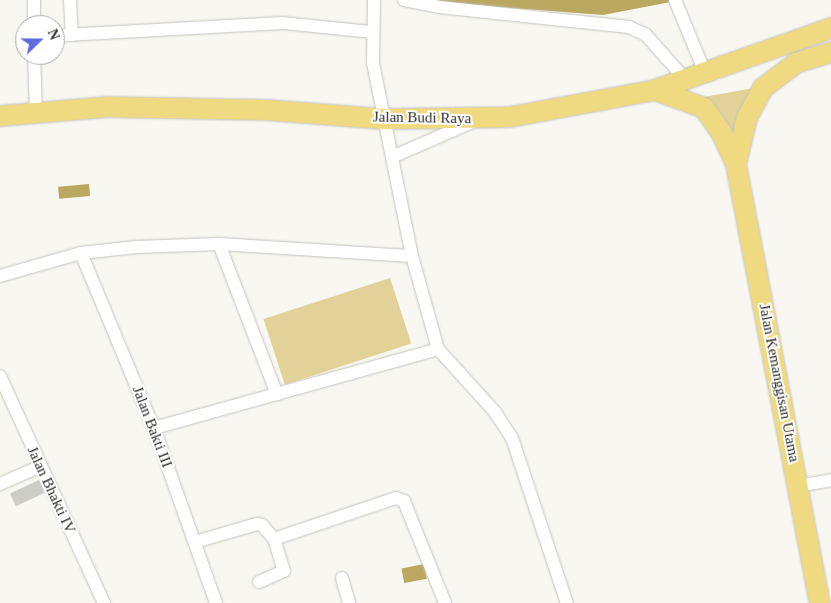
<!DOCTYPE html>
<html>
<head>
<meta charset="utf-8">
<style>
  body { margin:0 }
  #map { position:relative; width:831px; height:603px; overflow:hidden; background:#f8f7f1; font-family:"Times New Roman",serif }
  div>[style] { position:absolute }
  .green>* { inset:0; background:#e2d297; transform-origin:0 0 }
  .water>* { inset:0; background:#bba860; transform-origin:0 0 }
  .building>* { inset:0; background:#cdccc6; transform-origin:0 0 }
  .roads { filter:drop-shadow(0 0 1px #c5c3be) drop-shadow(0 0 1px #c5c3be) }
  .minor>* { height:12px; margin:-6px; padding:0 6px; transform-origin:6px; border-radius:6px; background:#fff }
  .primary>* { height:20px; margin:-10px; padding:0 10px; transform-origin:10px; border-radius:10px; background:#efda82 }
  span { translate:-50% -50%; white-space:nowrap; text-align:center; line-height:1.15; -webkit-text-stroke:4px #fff; paint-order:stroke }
  .street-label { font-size:15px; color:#292826 }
  .north { position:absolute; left:15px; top:15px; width:50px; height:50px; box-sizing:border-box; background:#fff; border:1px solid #a9a9a8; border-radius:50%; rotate:68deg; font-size:14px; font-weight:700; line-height:20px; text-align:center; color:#292826 }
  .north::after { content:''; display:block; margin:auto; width:18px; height:22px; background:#5d6ae1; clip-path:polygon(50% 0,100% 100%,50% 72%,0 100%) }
</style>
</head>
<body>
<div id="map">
  <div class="green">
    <i style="clip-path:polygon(771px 85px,737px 138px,698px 98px)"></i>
    <i style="left:390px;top:278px;width:69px;height:133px;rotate:72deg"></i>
  </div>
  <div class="water">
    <i style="clip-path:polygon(409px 0,681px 0,603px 15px)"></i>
    <i style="left:89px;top:184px;width:12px;height:31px;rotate:85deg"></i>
    <i style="left:424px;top:564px;width:15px;height:23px;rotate:79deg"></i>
  </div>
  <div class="building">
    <i style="left:39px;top:480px;width:14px;height:32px;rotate:65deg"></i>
  </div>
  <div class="roads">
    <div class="minor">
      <i style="left:70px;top:0;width:35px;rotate:87deg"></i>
      <i style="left:374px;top:0;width:63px;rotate:90.9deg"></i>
      <i style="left:373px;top:63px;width:197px;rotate:78.6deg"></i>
      <i style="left:412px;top:256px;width:97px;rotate:74.4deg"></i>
      <i style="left:438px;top:349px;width:85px;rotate:47.9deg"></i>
      <i style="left:495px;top:412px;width:31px;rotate:57deg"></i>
      <i style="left:512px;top:438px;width:174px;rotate:71.6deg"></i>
      <i style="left:404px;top:0;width:36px;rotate:11deg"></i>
      <i style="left:439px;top:7px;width:191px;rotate:6deg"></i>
      <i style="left:629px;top:27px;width:19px;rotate:25deg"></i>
      <i style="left:646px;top:35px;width:59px;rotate:48.4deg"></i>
      <i style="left:675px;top:0;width:76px;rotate:67.5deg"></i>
      <i style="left:34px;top:25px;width:25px;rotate:-90deg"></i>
      <i style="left:66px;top:35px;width:217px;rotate:-3.2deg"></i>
      <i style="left:283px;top:23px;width:89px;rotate:5.8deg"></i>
      <i style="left:34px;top:55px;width:58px;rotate:88deg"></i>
      <i style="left:392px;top:157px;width:87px;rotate:-23.6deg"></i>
      <i style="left:219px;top:244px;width:161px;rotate:68.9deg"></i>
      <i style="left:81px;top:253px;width:190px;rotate:67.4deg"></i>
      <i style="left:154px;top:428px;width:186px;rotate:70.5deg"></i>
      <i style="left:0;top:276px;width:84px;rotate:-15.9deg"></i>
      <i style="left:81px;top:253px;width:56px;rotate:-6.1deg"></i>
      <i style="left:137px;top:247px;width:82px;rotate:-2.1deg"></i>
      <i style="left:219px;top:244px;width:193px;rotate:3.6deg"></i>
      <i style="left:0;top:376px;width:250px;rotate:65.4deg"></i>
      <i style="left:154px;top:428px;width:295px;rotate:-15.5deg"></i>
      <i style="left:0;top:484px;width:43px;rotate:-23.6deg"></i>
      <i style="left:798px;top:486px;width:34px;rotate:-10deg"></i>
      <i style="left:195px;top:542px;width:65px;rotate:-16.2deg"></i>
      <i style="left:257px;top:524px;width:5px;rotate:11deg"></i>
      <i style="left:262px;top:525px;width:18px;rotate:49deg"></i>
      <i style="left:342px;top:578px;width:26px;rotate:74deg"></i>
      <i style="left:259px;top:582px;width:27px;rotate:-24deg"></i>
      <i style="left:284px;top:571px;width:34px;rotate:-107deg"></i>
      <i style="left:274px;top:539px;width:129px;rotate:-18.6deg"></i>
      <i style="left:396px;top:498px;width:9px;rotate:21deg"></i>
      <i style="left:404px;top:501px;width:110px;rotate:68.1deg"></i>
    </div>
    <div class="primary">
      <i style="left:655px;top:90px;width:52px;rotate:20.2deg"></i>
      <i style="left:704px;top:108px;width:32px;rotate:55deg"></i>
      <i style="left:722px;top:134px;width:33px;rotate:65deg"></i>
      <i style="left:736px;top:164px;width:447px;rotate:79.2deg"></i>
      <i style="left:0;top:116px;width:107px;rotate:-4.8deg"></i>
      <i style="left:107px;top:107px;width:160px;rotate:1.1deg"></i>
      <i style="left:267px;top:110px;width:117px;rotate:4.4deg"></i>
      <i style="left:384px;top:119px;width:126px;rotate:-0.9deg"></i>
      <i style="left:510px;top:117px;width:147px;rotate:-10.5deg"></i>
      <i style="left:655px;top:90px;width:187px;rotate:-19.4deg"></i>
      <i style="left:736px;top:164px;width:47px;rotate:-76.6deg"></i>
      <i style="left:747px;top:118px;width:34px;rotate:-62deg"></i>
      <i style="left:763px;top:88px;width:41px;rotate:-37.1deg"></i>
      <i style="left:796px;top:63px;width:37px;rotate:-17deg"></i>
    </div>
  </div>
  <div class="street-label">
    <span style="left:422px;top:118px;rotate:1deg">Jalan Budi Raya</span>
    <span style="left:779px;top:383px;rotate:79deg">Jalan Kemanggisan Utama</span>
    <span style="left:152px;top:427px;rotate:69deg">Jalan Bakti III</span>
    <span style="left:51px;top:490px;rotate:65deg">Jalan Bhakti IV</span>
  </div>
  <div class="north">N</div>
</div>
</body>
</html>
